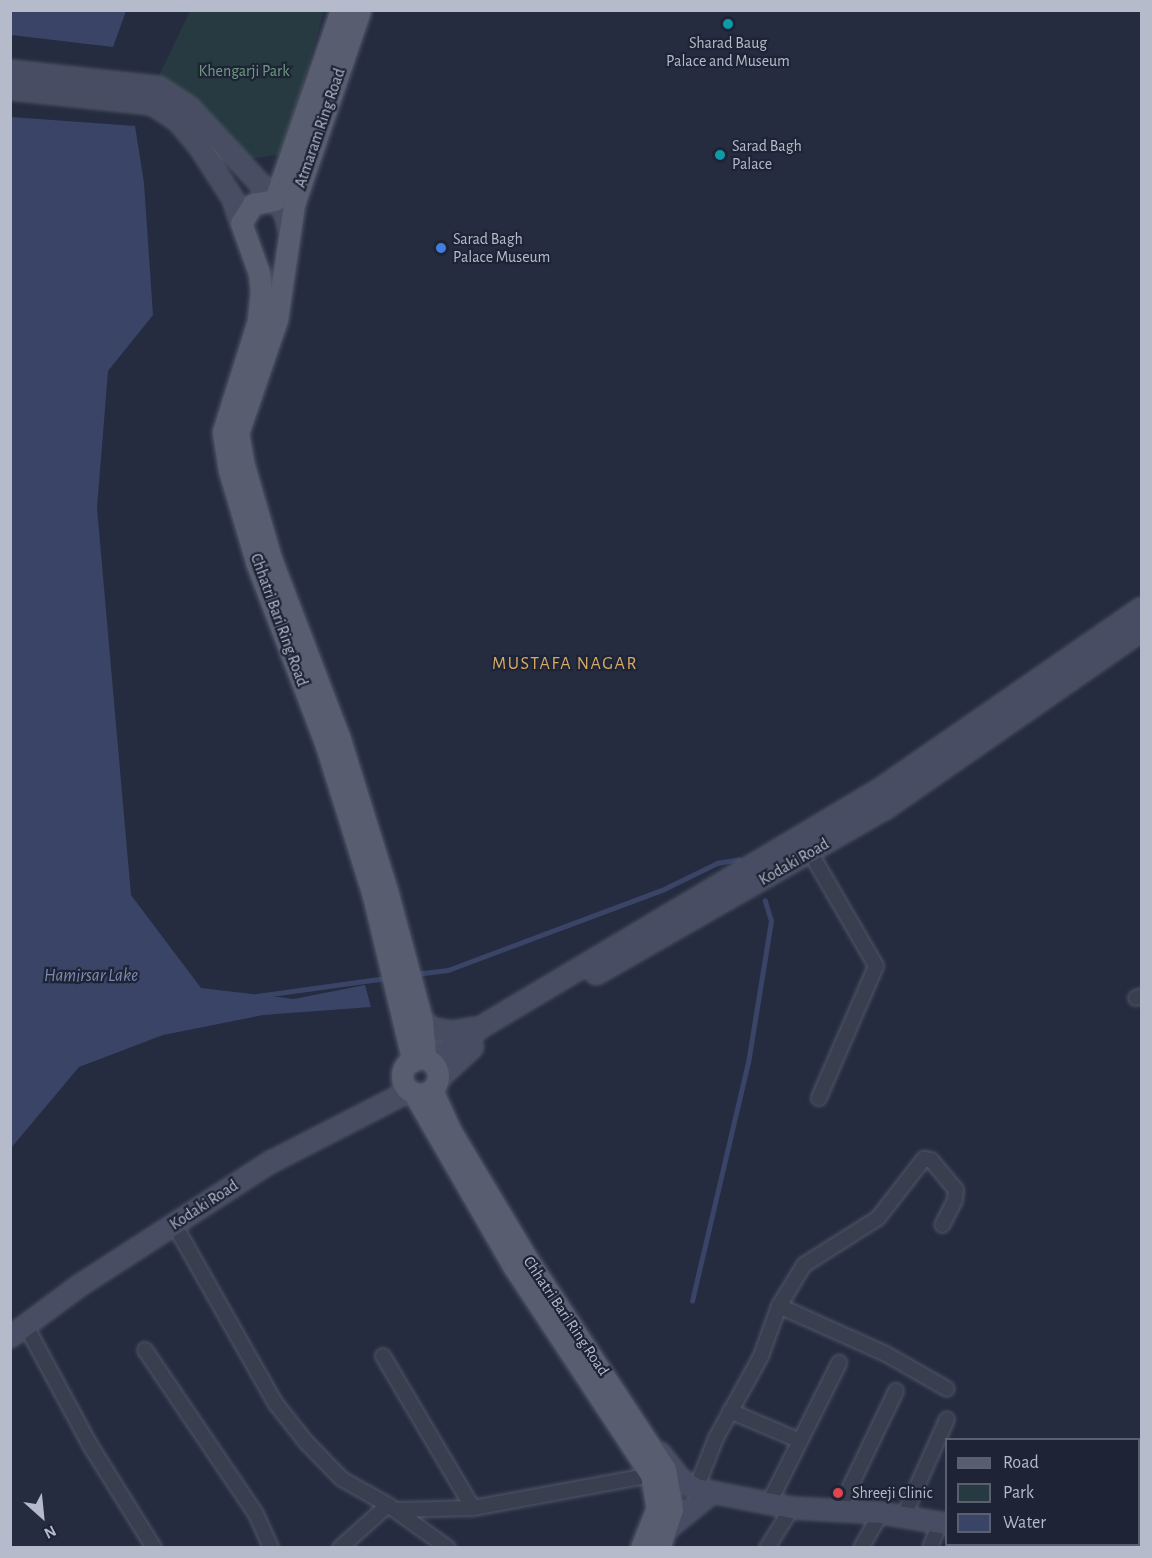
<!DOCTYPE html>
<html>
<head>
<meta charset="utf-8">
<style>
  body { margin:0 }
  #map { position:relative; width:1152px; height:1558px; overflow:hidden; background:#252c40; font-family:"Alegreya Sans",sans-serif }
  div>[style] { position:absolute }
  .green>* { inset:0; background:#273a41 }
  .water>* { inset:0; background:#394467 }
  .stream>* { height:4.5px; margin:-2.25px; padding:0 2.25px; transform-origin:2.25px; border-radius:2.25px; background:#394467 }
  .roads { filter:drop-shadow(0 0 2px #515768) drop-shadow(0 0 2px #515768) }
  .street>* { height:14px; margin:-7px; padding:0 7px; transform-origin:7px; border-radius:7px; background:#3a3f50 }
  .secondary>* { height:20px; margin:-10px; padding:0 10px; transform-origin:10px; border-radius:10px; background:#484d63 }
  .primary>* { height:21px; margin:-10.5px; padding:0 10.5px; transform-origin:10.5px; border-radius:10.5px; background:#585e70 }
  .primary>.ring { margin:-10.5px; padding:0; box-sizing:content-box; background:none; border:21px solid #585e70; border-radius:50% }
  .dots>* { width:16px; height:16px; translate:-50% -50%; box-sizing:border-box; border:3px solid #1e2435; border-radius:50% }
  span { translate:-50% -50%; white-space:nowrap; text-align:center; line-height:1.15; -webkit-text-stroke:4.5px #1e2435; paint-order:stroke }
  .poi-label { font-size:16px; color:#b6bbcb }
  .left { translate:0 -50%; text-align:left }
  .park-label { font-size:16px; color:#6d9c80 }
  .street-label { font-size:16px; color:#b6bbcb }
  .neighbourhood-label { font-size:18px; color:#d6aa66; letter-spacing:1.5px }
  .water-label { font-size:18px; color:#7d8bb2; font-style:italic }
  .frame { position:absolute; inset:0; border:12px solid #b6bbcb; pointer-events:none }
  .legend { position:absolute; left:945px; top:1438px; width:195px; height:108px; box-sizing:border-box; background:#1e2435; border:2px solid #5b6071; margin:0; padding:8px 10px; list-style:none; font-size:18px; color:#b6bbcb }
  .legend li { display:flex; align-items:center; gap:12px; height:30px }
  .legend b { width:30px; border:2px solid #5b6071 }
  .north { position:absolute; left:12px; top:1486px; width:60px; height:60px; -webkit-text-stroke:4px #1e2435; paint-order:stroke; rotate:153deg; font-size:16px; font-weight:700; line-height:24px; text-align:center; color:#b6bbcb }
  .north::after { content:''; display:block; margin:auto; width:21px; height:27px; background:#b6bbcb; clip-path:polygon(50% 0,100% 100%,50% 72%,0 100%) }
</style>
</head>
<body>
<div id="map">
  <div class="green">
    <i style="clip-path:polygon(190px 11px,324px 11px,283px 154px,243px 160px,158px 78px)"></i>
  </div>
  <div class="water">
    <i style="clip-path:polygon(11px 10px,126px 10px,126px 11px,113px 47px,11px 35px)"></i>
    <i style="clip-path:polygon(11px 117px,135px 126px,144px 183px,153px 315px,108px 371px,97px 508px,131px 895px,201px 988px,294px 999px,365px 985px,371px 1007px,263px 1015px,163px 1035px,79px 1067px,11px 1148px)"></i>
  </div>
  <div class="stream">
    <i style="left:415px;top:974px;width:33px;rotate:-7deg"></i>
    <i style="left:448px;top:970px;width:228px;rotate:-20.5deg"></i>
    <i style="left:662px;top:890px;width:61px;rotate:-26.1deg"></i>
    <i style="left:717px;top:863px;width:22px;rotate:-10deg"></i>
    <i style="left:257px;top:996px;width:130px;rotate:-7.9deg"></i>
    <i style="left:692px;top:1301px;width:244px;rotate:-76.8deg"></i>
    <i style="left:748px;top:1063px;width:144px;rotate:-80.8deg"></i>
    <i style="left:771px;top:921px;width:21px;rotate:-107deg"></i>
    <i style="left:1118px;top:1544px;width:4px;rotate:76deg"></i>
  </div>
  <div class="roads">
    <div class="street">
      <i style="left:810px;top:852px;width:132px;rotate:59.9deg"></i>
      <i style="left:876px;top:966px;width:144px;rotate:113.4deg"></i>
      <i style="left:1136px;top:998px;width:6px;rotate:-18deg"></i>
      <i style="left:174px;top:1224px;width:207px;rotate:60.5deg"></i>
      <i style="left:276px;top:1404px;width:48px;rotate:51.7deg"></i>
      <i style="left:306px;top:1442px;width:52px;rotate:45.8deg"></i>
      <i style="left:342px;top:1479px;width:53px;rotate:29.5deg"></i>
      <i style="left:388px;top:1505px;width:74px;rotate:35.6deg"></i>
      <i style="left:779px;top:1306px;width:117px;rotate:24.2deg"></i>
      <i style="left:886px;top:1354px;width:70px;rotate:29.8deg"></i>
      <i style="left:26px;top:1326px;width:135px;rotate:61.7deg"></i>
      <i style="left:90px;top:1445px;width:121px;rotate:58.1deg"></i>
      <i style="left:145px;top:1350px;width:198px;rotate:55.9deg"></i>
      <i style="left:256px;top:1514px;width:37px;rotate:66deg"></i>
      <i style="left:383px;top:1356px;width:177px;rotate:59.4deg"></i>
      <i style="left:730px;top:1411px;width:76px;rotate:23.2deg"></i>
      <i style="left:696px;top:1489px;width:55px;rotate:-68.6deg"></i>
      <i style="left:716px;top:1438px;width:94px;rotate:-61.2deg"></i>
      <i style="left:761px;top:1356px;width:53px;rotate:-70.2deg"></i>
      <i style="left:779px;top:1306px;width:48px;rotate:-58.6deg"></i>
      <i style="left:804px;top:1265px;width:88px;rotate:-32.4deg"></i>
      <i style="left:878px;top:1218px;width:75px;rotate:-52.1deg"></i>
      <i style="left:924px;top:1159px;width:7px;rotate:8deg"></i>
      <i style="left:931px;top:1160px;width:39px;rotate:50deg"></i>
      <i style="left:956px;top:1190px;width:10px;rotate:96deg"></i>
      <i style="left:955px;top:1200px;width:28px;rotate:117deg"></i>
      <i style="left:769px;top:1503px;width:157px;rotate:-63.4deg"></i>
      <i style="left:396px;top:1510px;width:77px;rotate:-1.5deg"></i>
      <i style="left:473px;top:1508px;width:181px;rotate:-10.5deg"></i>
      <i style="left:839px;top:1510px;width:132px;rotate:-64.4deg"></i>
      <i style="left:903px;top:1518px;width:108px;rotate:-66deg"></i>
      <i style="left:340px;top:1548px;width:64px;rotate:-41.9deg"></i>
      <i style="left:767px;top:1548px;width:47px;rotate:-58deg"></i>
      <i style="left:861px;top:1548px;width:40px;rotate:-60.3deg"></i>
      <i style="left:930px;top:1548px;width:27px;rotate:-68deg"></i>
      <i style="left:1045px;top:1548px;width:4px;rotate:-63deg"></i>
    </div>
    <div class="secondary">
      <i style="left:10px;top:71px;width:149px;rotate:6.2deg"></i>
      <i style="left:158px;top:87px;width:37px;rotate:33deg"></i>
      <i style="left:189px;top:107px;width:127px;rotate:47.2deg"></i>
      <i style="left:275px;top:200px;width:16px;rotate:52deg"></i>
      <i style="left:285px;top:213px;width:18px;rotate:77deg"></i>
      <i style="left:10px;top:89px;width:143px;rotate:6deg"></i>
      <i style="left:152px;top:104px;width:30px;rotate:33deg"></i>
      <i style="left:177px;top:120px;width:38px;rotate:50deg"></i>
      <i style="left:201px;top:149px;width:59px;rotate:57.4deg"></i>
      <i style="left:233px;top:199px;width:25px;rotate:72deg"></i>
      <i style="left:596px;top:974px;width:334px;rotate:-29.8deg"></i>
      <i style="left:886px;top:808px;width:312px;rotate:-34.8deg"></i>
      <i style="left:422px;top:1021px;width:14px;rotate:34deg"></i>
      <i style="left:434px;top:1029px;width:18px;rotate:9deg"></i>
      <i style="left:452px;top:1032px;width:23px;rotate:-10deg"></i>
      <i style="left:431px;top:1061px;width:69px;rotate:-33.7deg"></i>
      <i style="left:488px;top:1023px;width:452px;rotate:-30.8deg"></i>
      <i style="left:876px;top:792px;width:323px;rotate:-34.7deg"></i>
      <i style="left:438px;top:1079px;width:47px;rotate:-42.4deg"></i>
      <i style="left:10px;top:1337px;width:86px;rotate:-36.5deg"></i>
      <i style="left:79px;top:1286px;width:229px;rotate:-32.9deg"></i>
      <i style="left:271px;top:1162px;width:155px;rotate:-27.2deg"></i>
      <i style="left:660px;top:1453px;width:33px;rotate:52deg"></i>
      <i style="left:680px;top:1479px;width:19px;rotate:32deg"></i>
      <i style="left:696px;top:1489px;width:98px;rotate:11.2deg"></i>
      <i style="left:792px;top:1508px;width:89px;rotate:3.2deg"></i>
      <i style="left:881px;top:1513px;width:66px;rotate:9.6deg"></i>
      <i style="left:666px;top:1530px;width:60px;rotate:-39deg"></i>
      <i style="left:1138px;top:1544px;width:4px"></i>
    </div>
    <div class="primary">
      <i style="left:341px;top:10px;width:201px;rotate:109.2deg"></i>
      <i style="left:275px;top:200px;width:22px;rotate:170deg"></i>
      <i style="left:253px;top:204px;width:22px;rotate:122deg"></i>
      <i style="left:241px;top:223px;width:53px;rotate:70.2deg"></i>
      <i style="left:259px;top:273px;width:18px;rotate:84deg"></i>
      <i style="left:261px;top:291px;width:30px;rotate:96deg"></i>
      <i style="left:258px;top:321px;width:116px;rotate:107.5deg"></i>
      <i style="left:223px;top:432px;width:38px;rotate:81deg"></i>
      <i style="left:229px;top:470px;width:98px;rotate:73.4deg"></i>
      <i style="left:257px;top:564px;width:194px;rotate:69.1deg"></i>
      <i style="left:326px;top:745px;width:157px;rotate:72.6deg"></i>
      <i style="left:373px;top:895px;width:171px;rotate:76.5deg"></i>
      <i style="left:360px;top:10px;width:205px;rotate:108.8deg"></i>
      <i style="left:294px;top:204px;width:116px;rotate:98.4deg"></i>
      <i style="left:277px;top:319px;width:120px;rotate:108.9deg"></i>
      <i style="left:238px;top:433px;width:34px;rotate:80deg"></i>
      <i style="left:244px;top:466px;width:97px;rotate:73.8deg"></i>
      <i style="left:271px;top:559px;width:194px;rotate:69.1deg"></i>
      <i style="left:340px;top:740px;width:158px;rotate:72.7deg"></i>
      <i style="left:387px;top:891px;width:135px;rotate:74.9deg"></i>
      <i style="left:422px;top:1021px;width:36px;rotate:85deg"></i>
      <i class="ring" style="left:402px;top:1058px;width:15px;height:15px"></i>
      <i style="left:432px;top:1090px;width:46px;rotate:65.7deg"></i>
      <i style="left:451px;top:1132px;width:148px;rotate:59.1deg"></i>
      <i style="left:527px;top:1259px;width:251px;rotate:56.7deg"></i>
      <i style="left:665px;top:1469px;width:41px;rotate:80.1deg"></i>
      <i style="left:672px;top:1509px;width:41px;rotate:108.4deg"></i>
      <i style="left:415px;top:1095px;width:198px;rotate:60.1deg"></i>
      <i style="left:514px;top:1267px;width:249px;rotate:56.6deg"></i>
      <i style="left:651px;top:1475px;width:34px;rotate:80deg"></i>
      <i style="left:657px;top:1508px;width:43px;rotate:111.8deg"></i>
    </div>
  </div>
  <div class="dots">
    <i style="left:728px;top:24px;background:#0f9aa8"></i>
    <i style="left:720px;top:155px;background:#0f9aa8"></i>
    <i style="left:441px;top:248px;background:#3f7fe0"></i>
    <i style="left:838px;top:1493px;background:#e0444e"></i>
  </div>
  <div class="poi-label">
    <span style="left:728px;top:52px">Sharad Baug<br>Palace and Museum</span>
    <span class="left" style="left:732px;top:155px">Sarad Bagh<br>Palace</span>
    <span class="left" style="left:453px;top:248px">Sarad Bagh<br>Palace Museum</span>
    <span class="left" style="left:852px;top:1493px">Shreeji Clinic</span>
  </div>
  <div class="park-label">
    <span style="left:244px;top:71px">Khengarji Park</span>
  </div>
  <div class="street-label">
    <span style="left:320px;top:128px;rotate:-71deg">Atmaram Ring Road</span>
    <span style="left:279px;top:620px;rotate:70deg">Chhatri Bari Ring Road</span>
    <span style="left:794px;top:862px;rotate:-30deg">Kodaki Road</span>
    <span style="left:204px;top:1205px;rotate:-33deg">Kodaki Road</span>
    <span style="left:566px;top:1316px;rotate:56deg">Chhatri Bari Ring Road</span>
  </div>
  <div class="neighbourhood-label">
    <span style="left:565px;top:664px">MUSTAFA NAGAR</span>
  </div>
  <div class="water-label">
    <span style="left:91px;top:976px">Hamirsar Lake</span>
  </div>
  <div class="frame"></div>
  <ul class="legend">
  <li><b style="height:8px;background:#585e70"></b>Road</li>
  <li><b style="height:16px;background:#273a41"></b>Park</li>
  <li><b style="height:16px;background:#394467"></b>Water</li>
  </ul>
  <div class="north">N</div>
</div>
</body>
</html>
